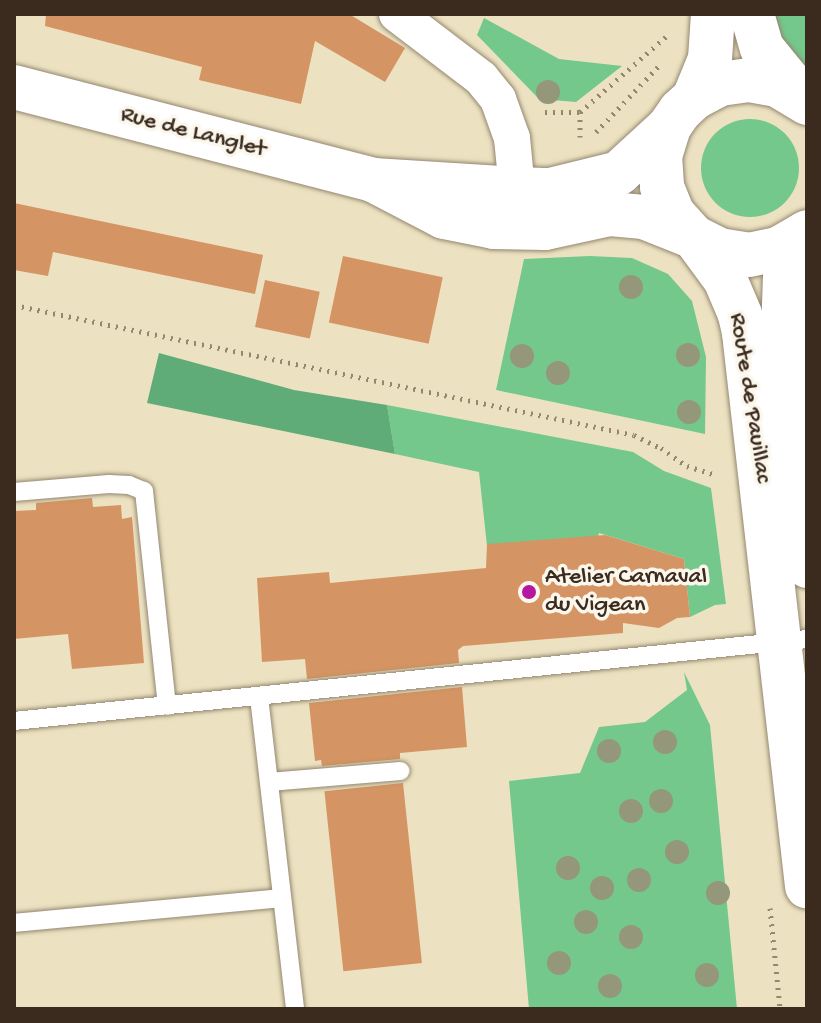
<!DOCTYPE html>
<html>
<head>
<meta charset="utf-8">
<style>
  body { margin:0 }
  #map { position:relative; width:821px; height:1023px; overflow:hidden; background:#ece2c1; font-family:"Gochi Hand",sans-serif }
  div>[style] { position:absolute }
  .green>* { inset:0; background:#74c88c }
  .round { border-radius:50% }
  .forest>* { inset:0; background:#5fac78 }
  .building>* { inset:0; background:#d59463; transform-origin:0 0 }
  .path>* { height:5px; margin-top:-2.5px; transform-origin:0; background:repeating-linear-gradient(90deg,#948670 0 2px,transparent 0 8px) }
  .roads { filter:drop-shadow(0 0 2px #948670) drop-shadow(0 0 2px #948670) }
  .lane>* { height:18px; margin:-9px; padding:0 9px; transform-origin:9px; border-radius:9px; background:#fff }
  .street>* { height:36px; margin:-18px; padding:0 18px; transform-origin:18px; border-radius:18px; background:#fff }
  .secondary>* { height:44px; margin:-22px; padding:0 22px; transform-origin:22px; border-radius:22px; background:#fff }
  .trees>* { width:24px; height:24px; margin:-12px; border-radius:50%; background:#94977a }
  .dots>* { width:22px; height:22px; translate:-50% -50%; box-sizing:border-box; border:4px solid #fbf7ec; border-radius:50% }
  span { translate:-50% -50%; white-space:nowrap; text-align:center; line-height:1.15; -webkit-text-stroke:7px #fbf7ec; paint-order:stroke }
  .street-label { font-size:24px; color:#3b2a1e }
  .poi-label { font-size:24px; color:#3b2a1e }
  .left { translate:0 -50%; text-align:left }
  .frame { position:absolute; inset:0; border:16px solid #3b2a1e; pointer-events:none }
</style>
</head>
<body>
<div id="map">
  <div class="green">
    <i style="clip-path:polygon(764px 14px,807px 14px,807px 68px,782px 42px)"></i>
    <i style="clip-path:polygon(484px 18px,559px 59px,622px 66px,576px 102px,539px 99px,477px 35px)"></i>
    <i class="round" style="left:701px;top:119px;width:98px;height:98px"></i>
    <i style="clip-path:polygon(590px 256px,632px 258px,668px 274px,692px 301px,706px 357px,705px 434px,496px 390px,524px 259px)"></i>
    <i style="clip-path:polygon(387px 405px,633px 452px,664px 471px,711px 488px,726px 604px,715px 605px,690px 617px,684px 559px,599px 533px,597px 542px,487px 546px,479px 472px,395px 454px)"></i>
    <i style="clip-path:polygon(684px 672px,710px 725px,737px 1009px,529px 1009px,509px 781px,580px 773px,599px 727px,645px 722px,687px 690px)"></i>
  </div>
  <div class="forest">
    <i style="clip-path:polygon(159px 353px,294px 390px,387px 405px,395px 454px,147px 403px)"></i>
  </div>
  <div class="building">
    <i style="clip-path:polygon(46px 14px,349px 14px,405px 48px,385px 82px,315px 41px,301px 104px,199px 80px,202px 67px,45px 26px)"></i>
    <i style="clip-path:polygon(14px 203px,263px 255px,255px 294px,53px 252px,48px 276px,14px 270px)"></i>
    <i style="left:343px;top:256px;width:102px;height:68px;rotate:12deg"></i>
    <i style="left:265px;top:280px;width:56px;height:48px;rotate:12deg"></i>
    <i style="clip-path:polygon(92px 498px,93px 507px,121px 505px,122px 519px,132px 517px,144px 663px,72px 669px,68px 634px,14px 639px,14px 511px,36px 510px,36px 503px)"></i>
    <i style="clip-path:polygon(605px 535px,684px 559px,690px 617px,677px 618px,659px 628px,623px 623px,623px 633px,463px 646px,458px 650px,459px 663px,307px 679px,305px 659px,262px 662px,257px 578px,329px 572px,330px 583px,486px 568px,487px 544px)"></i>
    <i style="clip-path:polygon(462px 687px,467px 747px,400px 753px,400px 759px,322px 766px,321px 760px,315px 761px,309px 703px)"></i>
    <i style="left:403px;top:783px;width:181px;height:79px;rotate:84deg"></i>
  </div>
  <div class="path">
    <i style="left:545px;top:112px;width:35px"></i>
    <i style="left:596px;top:132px;width:90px;rotate:-46.4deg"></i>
    <i style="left:580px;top:137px;width:25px;rotate:-90deg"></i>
    <i style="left:580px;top:112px;width:117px;rotate:-41.2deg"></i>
    <i style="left:14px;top:305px;width:633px;rotate:11.84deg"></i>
    <i style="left:634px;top:435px;width:30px;rotate:26deg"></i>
    <i style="left:661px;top:448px;width:32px;rotate:35deg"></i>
    <i style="left:687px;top:466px;width:31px;rotate:17deg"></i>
    <i style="left:770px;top:908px;width:101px;rotate:84.3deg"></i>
  </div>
  <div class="roads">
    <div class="lane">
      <i style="left:14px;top:492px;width:95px;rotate:-4.8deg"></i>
      <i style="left:109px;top:484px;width:20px;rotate:3deg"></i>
      <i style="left:129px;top:485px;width:16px;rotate:22deg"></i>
      <i style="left:144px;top:491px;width:216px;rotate:83.9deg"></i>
      <i style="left:259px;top:697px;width:314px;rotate:83.4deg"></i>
      <i style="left:14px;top:721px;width:797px;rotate:-5.9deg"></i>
      <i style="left:269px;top:782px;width:132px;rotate:-4.8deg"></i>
      <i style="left:14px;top:923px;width:269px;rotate:-5.3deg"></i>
    </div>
    <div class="street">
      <i style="left:397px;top:14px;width:106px;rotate:37.3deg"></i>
      <i style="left:481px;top:78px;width:27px;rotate:51deg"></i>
      <i style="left:498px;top:99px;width:41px;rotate:70.3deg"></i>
      <i style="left:512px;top:138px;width:51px;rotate:84.4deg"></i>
    </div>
    <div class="secondary">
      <i style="left:752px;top:14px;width:35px;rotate:74deg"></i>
      <i style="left:762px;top:48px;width:62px;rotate:50.9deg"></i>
      <i style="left:14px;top:87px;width:371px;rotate:14.5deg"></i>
      <i style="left:373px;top:180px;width:144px;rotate:3.6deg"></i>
      <i style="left:517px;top:189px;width:33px;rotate:2deg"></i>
      <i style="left:550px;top:190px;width:71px;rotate:-13.8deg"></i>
      <i style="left:619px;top:173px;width:68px;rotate:-42.6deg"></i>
      <i style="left:694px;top:98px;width:42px;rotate:-67.7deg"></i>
      <i style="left:710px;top:59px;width:45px;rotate:-86.2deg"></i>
      <i style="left:807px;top:103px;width:35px;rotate:-149deg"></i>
      <i style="left:777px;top:85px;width:28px;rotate:-170deg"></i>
      <i style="left:749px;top:80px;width:29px;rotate:172deg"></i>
      <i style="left:720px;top:84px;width:30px;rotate:152deg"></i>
      <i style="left:694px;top:98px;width:19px;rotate:137deg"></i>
      <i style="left:680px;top:111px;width:19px;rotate:125deg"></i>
      <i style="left:669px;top:127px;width:30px;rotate:107deg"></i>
      <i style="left:660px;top:156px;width:31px;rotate:86deg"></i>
      <i style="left:662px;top:187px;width:29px;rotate:68deg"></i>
      <i style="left:673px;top:214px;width:31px;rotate:48deg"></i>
      <i style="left:694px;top:237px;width:28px;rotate:27deg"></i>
      <i style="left:719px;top:250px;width:30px;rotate:9deg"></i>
      <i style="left:749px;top:255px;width:30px;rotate:-12deg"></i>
      <i style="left:778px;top:249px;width:34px;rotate:-30deg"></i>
      <i style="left:373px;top:180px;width:80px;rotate:27.5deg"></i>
      <i style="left:444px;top:217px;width:51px;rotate:11.3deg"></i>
      <i style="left:494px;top:227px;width:51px;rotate:1.1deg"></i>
      <i style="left:545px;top:228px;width:66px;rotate:-12.2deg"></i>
      <i style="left:610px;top:214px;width:34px;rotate:5deg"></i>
      <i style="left:644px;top:217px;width:54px;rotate:21.8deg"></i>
      <i style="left:694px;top:237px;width:52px;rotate:53.6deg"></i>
      <i style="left:725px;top:279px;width:39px;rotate:67deg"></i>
      <i style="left:740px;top:315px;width:18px;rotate:77deg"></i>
      <i style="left:744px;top:333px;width:557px;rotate:83.5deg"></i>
      <i style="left:804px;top:234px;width:46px;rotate:114.3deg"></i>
      <i style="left:785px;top:276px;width:36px;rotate:92deg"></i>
      <i style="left:784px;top:312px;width:255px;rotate:84.8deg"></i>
    </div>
  </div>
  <div class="trees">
    <i style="left:548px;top:92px"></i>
    <i style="left:631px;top:287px"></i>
    <i style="left:688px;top:355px"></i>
    <i style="left:522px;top:356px"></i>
    <i style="left:558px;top:373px"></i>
    <i style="left:689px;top:412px"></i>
    <i style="left:665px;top:742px"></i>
    <i style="left:609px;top:751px"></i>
    <i style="left:661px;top:801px"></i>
    <i style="left:631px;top:811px"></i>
    <i style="left:677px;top:852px"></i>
    <i style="left:568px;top:868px"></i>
    <i style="left:639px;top:880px"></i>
    <i style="left:602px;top:888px"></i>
    <i style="left:718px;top:893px"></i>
    <i style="left:586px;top:922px"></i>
    <i style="left:631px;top:937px"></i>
    <i style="left:559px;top:963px"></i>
    <i style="left:707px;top:975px"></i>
    <i style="left:610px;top:986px"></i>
  </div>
  <div class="dots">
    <i style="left:529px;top:592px;background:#b5179e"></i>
  </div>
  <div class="street-label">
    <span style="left:193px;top:133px;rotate:14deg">Rue de Langlet</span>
    <span style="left:749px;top:398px;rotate:81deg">Route de Pauillac</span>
  </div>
  <div class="poi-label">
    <span class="left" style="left:545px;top:592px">Atelier Carnaval<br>du Vigean</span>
  </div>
  <div class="frame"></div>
</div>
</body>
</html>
